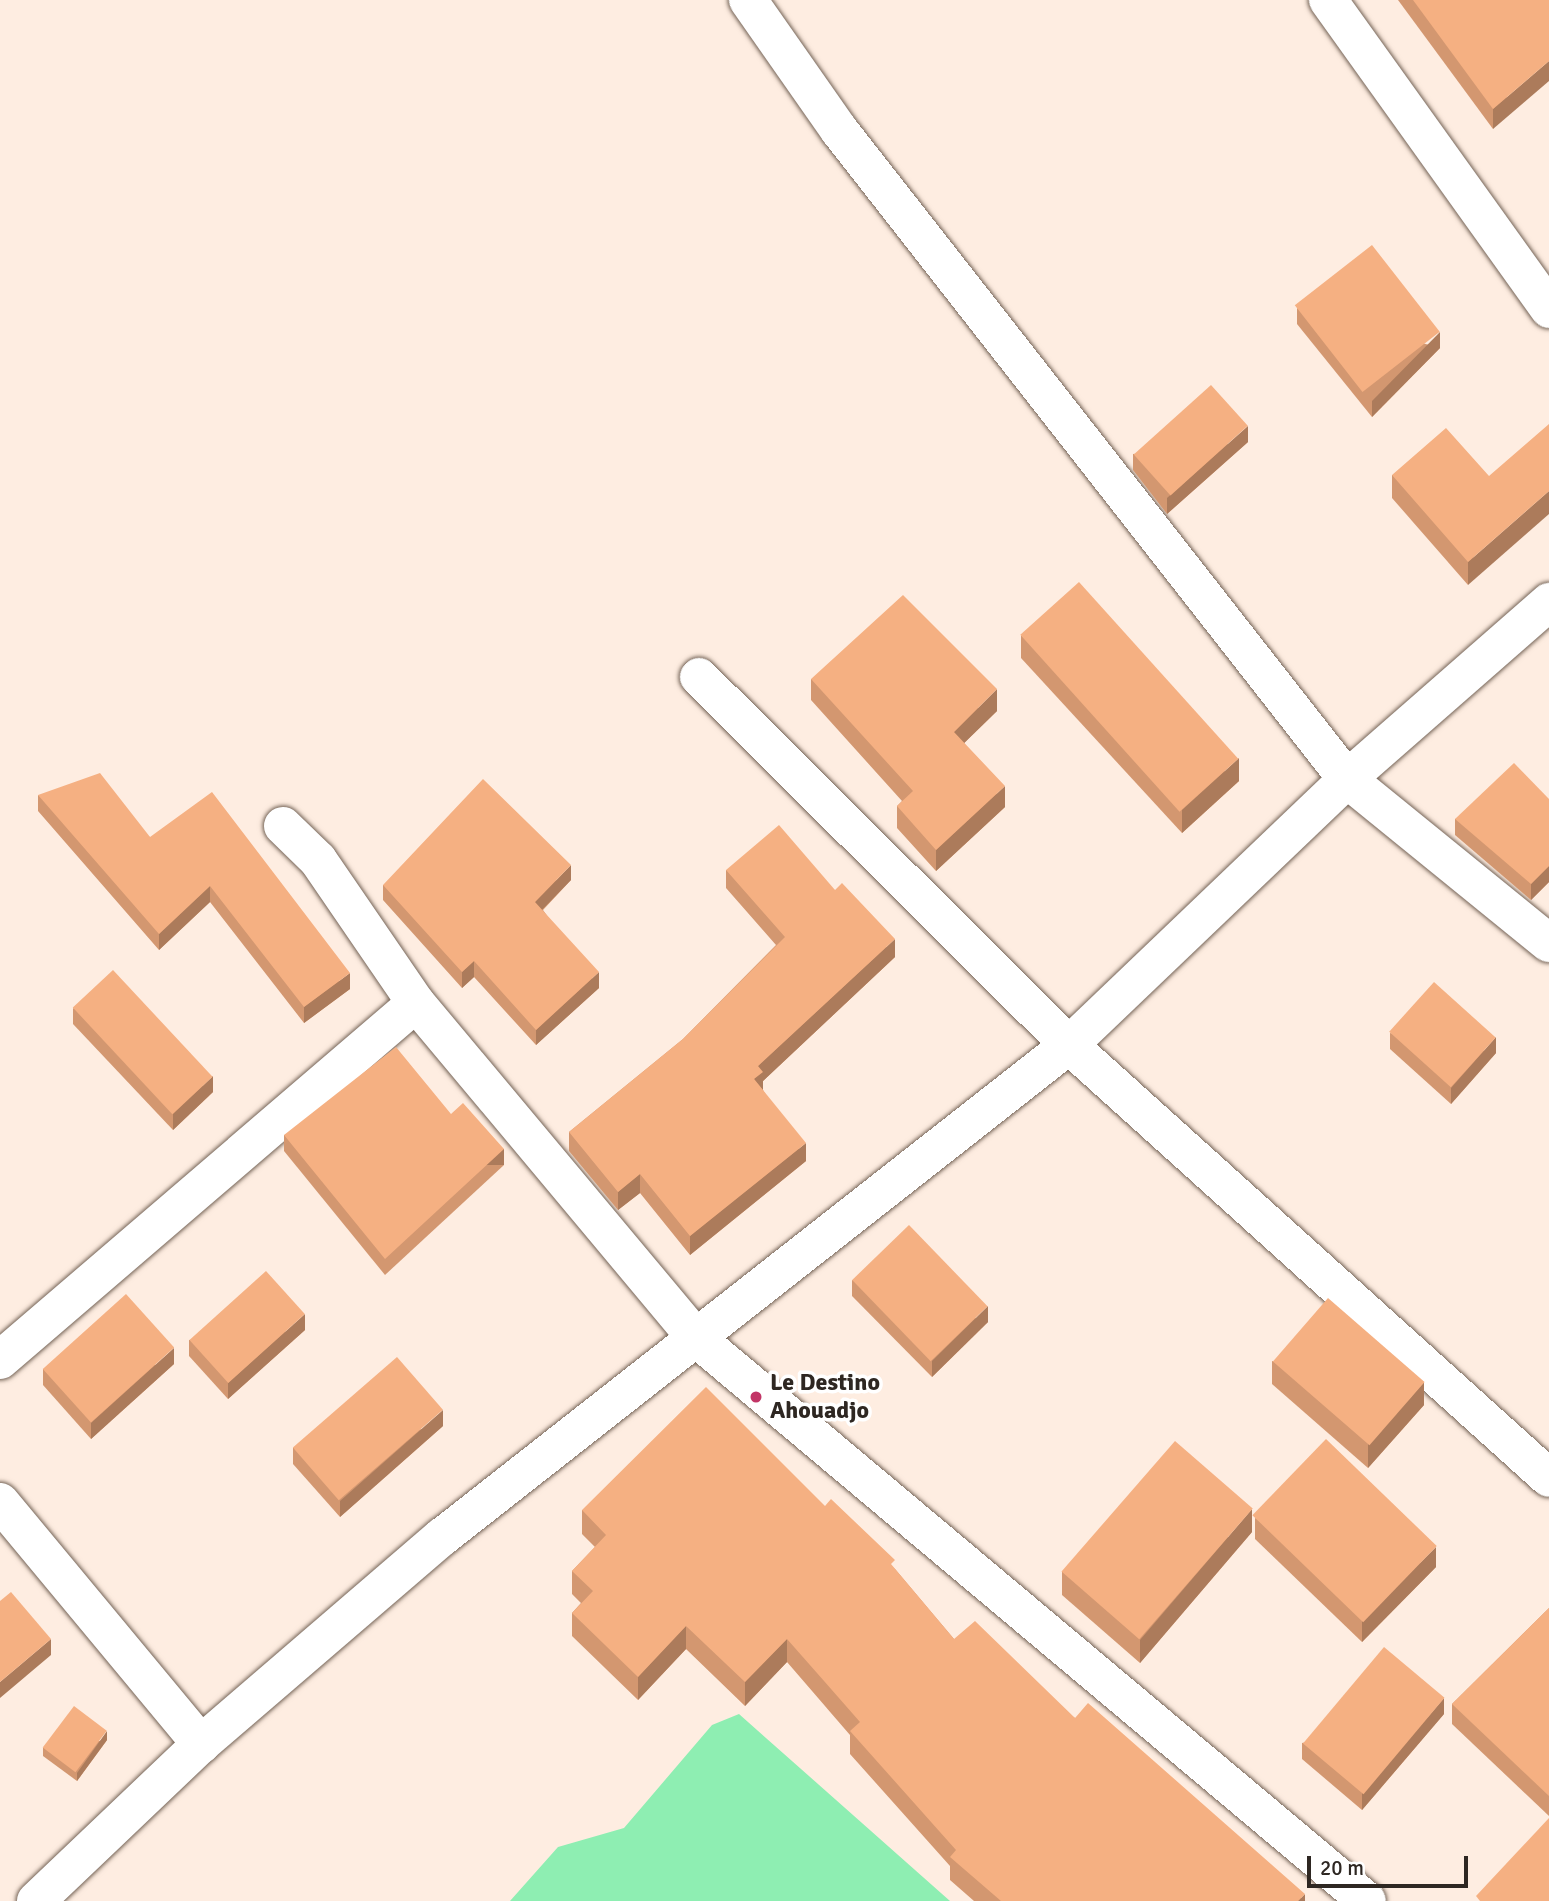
<!DOCTYPE html>
<html>
<head>
<meta charset="utf-8">
<style>
  body { margin:0 }
  #map { position:relative; width:1549px; height:1901px; overflow:hidden; background:#feede1; font-family:Signika,sans-serif }
  div>[style] { position:absolute }
  .green>* { inset:0; background:#8eeeb2 }
  .roads { filter:drop-shadow(0 0 2px #746356) drop-shadow(0 0 2px #746356) }
  .minor>* { height:38px; margin:-19px; padding:0 19px; transform-origin:19px; border-radius:19px; background:#fff }
  .tertiary>* { height:38px; margin:-19px; padding:0 19px; transform-origin:19px; border-radius:19px; background:#fff }
  .secondary>* { height:38px; margin:-19px; padding:0 19px; transform-origin:19px; border-radius:19px; background:#fff }
  .wall>* { inset:0; background:#d39770 }
  .shaded-wall>* { inset:0; background:#ac7b5b; transform-origin:0 0 }
  .building>* { inset:0; background:#f5b082; transform-origin:0 0 }
  .dots>* { width:19px; height:19px; translate:-50% -50%; box-sizing:border-box; border:4px solid #fff; border-radius:50% }
  span { translate:-50% -50%; white-space:nowrap; text-align:center; line-height:1.15; -webkit-text-stroke:7px #fff; paint-order:stroke }
  .poi-label { font-size:24px; color:#2e2722; font-weight:700 }
  .left { translate:0 -50%; text-align:left }
  .scale { position:absolute; left:1307px; top:1856px; width:161px; height:32px; box-sizing:border-box; border:4px solid #2e2722; border-top:0; padding-left:9px; font-size:21px; line-height:24px; white-space:nowrap; color:#2e2722; -webkit-text-stroke:5px #fff; paint-order:stroke }
</style>
</head>
<body>
<div id="map">
  <div class="green">
    <i style="clip-path:polygon(739px 1714px,950px 1901px,510px 1901px,558px 1847px,624px 1828px,712px 1725px)"></i>
  </div>
  <div class="roads">
    <div class="minor">
      <i style="left:748px;top:0;width:159px;rotate:55deg"></i>
      <i style="left:839px;top:130px;width:824px;rotate:51.95deg"></i>
      <i style="left:1347px;top:779px;width:260px;rotate:39.1deg"></i>
      <i style="left:1328px;top:0;width:380px;rotate:54.4deg"></i>
      <i style="left:699px;top:677px;width:522px;rotate:44.84deg"></i>
      <i style="left:283px;top:826px;width:49px;rotate:44.2deg"></i>
      <i style="left:318px;top:860px;width:173px;rotate:55.6deg"></i>
      <i style="left:416px;top:1003px;width:435px;rotate:50.1deg"></i>
      <i style="left:695px;top:1337px;width:877px;rotate:40.01deg"></i>
      <i style="left:0;top:1360px;width:548px;rotate:-40.64deg"></i>
      <i style="left:0;top:1502px;width:315px;rotate:50.3deg"></i>
    </div>
    <div class="tertiary">
      <i style="left:1069px;top:1045px;width:646px;rotate:42.05deg"></i>
    </div>
    <div class="secondary">
      <i style="left:36px;top:1901px;width:228px;rotate:-43.6deg"></i>
      <i style="left:201px;top:1744px;width:318px;rotate:-40.7deg"></i>
      <i style="left:442px;top:1537px;width:797px;rotate:-38.12deg"></i>
      <i style="left:1069px;top:1045px;width:385px;rotate:-43.7deg"></i>
      <i style="left:1347px;top:779px;width:269px;rotate:-41.2deg"></i>
    </div>
  </div>
  <div class="wall">
    <i style="clip-path:polygon(1398px 0,1549px 0,1493px 129px)"></i>
    <i style="clip-path:polygon(1297px 308px,1440px 348px,1372px 417px,1297px 324px)"></i>
    <i style="clip-path:polygon(1248px 442px,1167px 514px,1133px 470px,1133px 454px)"></i>
    <i style="clip-path:polygon(1392px 475px,1489px 476px,1468px 585px,1392px 498px)"></i>
    <i style="clip-path:polygon(1021px 635px,1239px 781px,1182px 833px,1021px 658px)"></i>
    <i style="clip-path:polygon(811px 679px,997px 711px,964px 743px,1005px 807px,936px 871px,897px 828px,897px 806px,902px 801px,811px 700px)"></i>
    <i style="clip-path:polygon(38px 795px,150px 837px,350px 989px,304px 1023px,210px 902px,159px 950px,38px 811px)"></i>
    <i style="clip-path:polygon(1549px 799px,1549px 882px,1531px 900px,1455px 835px,1455px 819px)"></i>
    <i style="clip-path:polygon(726px 870px,835px 890px,895px 957px,763px 1081px,763px 1090px,806px 1161px,690px 1255px,640px 1193px,618px 1210px,569px 1151px,569px 1132px,683px 1039px,776px 945px,726px 888px)"></i>
    <i style="clip-path:polygon(571px 880px,543px 910px,599px 988px,536px 1045px,474px 977px,462px 988px,383px 900px,383px 885px)"></i>
    <i style="clip-path:polygon(73px 1008px,213px 1092px,173px 1130px,73px 1024px)"></i>
    <i style="clip-path:polygon(1390px 1033px,1496px 1053px,1451px 1104px,1390px 1049px)"></i>
    <i style="clip-path:polygon(451px 1114px,504px 1165px,385px 1275px,284px 1151px,284px 1135px)"></i>
    <i style="clip-path:polygon(852px 1280px,988px 1322px,932px 1377px,852px 1296px)"></i>
    <i style="clip-path:polygon(305px 1330px,228px 1399px,189px 1356px,189px 1340px)"></i>
    <i style="clip-path:polygon(1272px 1361px,1424px 1405px,1368px 1468px,1272px 1384px)"></i>
    <i style="clip-path:polygon(174px 1364px,91px 1439px,43px 1385px,43px 1369px)"></i>
    <i style="clip-path:polygon(443px 1426px,340px 1517px,293px 1464px,293px 1448px)"></i>
    <i style="clip-path:polygon(825px 1506px,895px 1569px,954px 1639px,1075px 1718px,1305px 1901px,974px 1901px,950px 1880px,950px 1866px,850px 1754px,850px 1735px,787px 1662px,745px 1706px,686px 1649px,638px 1700px,572px 1636px,572px 1613px,581px 1603px,572px 1594px,572px 1571px,595px 1547px,582px 1534px,582px 1510px)"></i>
    <i style="clip-path:polygon(1255px 1518px,1436px 1567px,1362px 1642px,1255px 1539px)"></i>
    <i style="clip-path:polygon(1252px 1532px,1140px 1663px,1062px 1595px,1062px 1572px)"></i>
    <i style="clip-path:polygon(1549px 1608px,1549px 1816px,1452px 1724px,1452px 1704px)"></i>
    <i style="clip-path:polygon(1444px 1714px,1362px 1810px,1302px 1759px,1302px 1743px)"></i>
    <i style="clip-path:polygon(107px 1740px,77px 1781px,43px 1756px,43px 1748px)"></i>
  </div>
  <div class="shaded-wall">
    <i style="clip-path:polygon(1549px 61px,1549px 81px,1493px 129px,1493px 109px)"></i>
    <i style="clip-path:polygon(1440px 332px,1440px 348px,1372px 417px,1372px 401px)"></i>
    <i style="clip-path:polygon(1248px 426px,1248px 442px,1167px 514px,1167px 498px)"></i>
    <i style="clip-path:polygon(1549px 491px,1549px 514px,1468px 585px,1468px 562px)"></i>
    <i style="clip-path:polygon(997px 689px,997px 711px,954px 753px,954px 732px)"></i>
    <i style="clip-path:polygon(1239px 758px,1239px 781px,1182px 833px,1182px 810px)"></i>
    <i style="clip-path:polygon(1005px 786px,1005px 807px,936px 871px,936px 850px)"></i>
    <i style="clip-path:polygon(571px 865px,571px 880px,535px 917px,535px 902px)"></i>
    <i style="clip-path:polygon(1549px 866px,1549px 882px,1531px 900px,1531px 884px)"></i>
    <i style="clip-path:polygon(210px 886px,210px 902px,159px 950px,159px 934px)"></i>
    <i style="clip-path:polygon(895px 939px,895px 957px,763px 1081px,763px 1090px,754px 1079px,758px 1066px)"></i>
    <i style="clip-path:polygon(474px 961px,474px 977px,462px 988px,462px 972px)"></i>
    <i style="clip-path:polygon(599px 972px,599px 988px,536px 1045px,536px 1030px)"></i>
    <i style="clip-path:polygon(350px 973px,350px 989px,304px 1023px,304px 1007px)"></i>
    <i style="clip-path:polygon(1496px 1037px,1496px 1053px,1451px 1104px,1451px 1088px)"></i>
    <i style="clip-path:polygon(213px 1076px,213px 1092px,173px 1130px,173px 1114px)"></i>
    <i style="clip-path:polygon(806px 1143px,806px 1161px,690px 1255px,690px 1236px)"></i>
    <i style="left:504px;top:1149px;width:16px;height:162px;rotate:90deg"></i>
    <i style="clip-path:polygon(640px 1174px,640px 1193px,618px 1210px,618px 1192px)"></i>
    <i style="clip-path:polygon(988px 1306px,988px 1322px,932px 1377px,932px 1361px)"></i>
    <i style="clip-path:polygon(305px 1314px,305px 1330px,228px 1399px,228px 1383px)"></i>
    <i style="clip-path:polygon(174px 1348px,174px 1364px,91px 1439px,91px 1423px)"></i>
    <i style="clip-path:polygon(1424px 1382px,1424px 1405px,1368px 1468px,1368px 1445px)"></i>
    <i style="clip-path:polygon(443px 1410px,443px 1426px,340px 1517px,340px 1501px)"></i>
    <i style="clip-path:polygon(1252px 1509px,1252px 1532px,1140px 1663px,1140px 1640px)"></i>
    <i style="clip-path:polygon(1436px 1547px,1436px 1567px,1362px 1642px,1362px 1621px)"></i>
    <i style="clip-path:polygon(686px 1626px,686px 1649px,638px 1700px,638px 1677px)"></i>
    <i style="clip-path:polygon(51px 1639px,51px 1655px,0 1698px,0 1682px)"></i>
    <i style="clip-path:polygon(787px 1639px,787px 1662px,745px 1706px,745px 1682px)"></i>
    <i style="clip-path:polygon(1444px 1698px,1444px 1714px,1362px 1810px,1362px 1794px)"></i>
    <i style="clip-path:polygon(107px 1731px,107px 1740px,77px 1781px,77px 1773px)"></i>
    <i style="clip-path:polygon(1305px 1894px,1305px 1901px,1298px 1901px)"></i>
  </div>
  <div class="building">
    <i style="clip-path:polygon(1413px 0,1549px 0,1549px 61px,1493px 109px)"></i>
    <i style="left:1372px;top:245px;width:110px;height:98px;rotate:52deg"></i>
    <i style="left:1211px;top:385px;width:55px;height:104px;rotate:48deg"></i>
    <i style="clip-path:polygon(1549px 424px,1549px 491px,1468px 562px,1392px 475px,1446px 428px,1489px 476px)"></i>
    <i style="left:1079px;top:582px;width:238px;height:79px;rotate:48deg"></i>
    <i style="clip-path:polygon(903px 595px,997px 689px,954px 732px,1005px 786px,936px 850px,897px 806px,913px 791px,811px 679px)"></i>
    <i style="clip-path:polygon(1514px 763px,1549px 799px,1549px 866px,1531px 884px,1455px 819px)"></i>
    <i style="clip-path:polygon(100px 773px,150px 837px,212px 792px,350px 973px,304px 1007px,210px 886px,159px 934px,38px 795px)"></i>
    <i style="clip-path:polygon(483px 779px,571px 865px,535px 902px,599px 972px,536px 1030px,474px 961px,462px 972px,383px 885px)"></i>
    <i style="clip-path:polygon(779px 825px,835px 890px,842px 883px,895px 939px,758px 1066px,763px 1072px,754px 1079px,806px 1143px,690px 1236px,640px 1174px,618px 1192px,569px 1132px,683px 1039px,785px 937px,726px 870px)"></i>
    <i style="left:113px;top:970px;width:146px;height:55px;rotate:47deg"></i>
    <i style="left:1434px;top:982px;width:83px;height:67px;rotate:42deg"></i>
    <i style="clip-path:polygon(396px 1047px,451px 1114px,463px 1103px,504px 1149px,385px 1259px,284px 1135px)"></i>
    <i style="left:909px;top:1225px;width:113px;height:79px;rotate:46deg"></i>
    <i style="left:266px;top:1271px;width:58px;height:103px;rotate:48deg"></i>
    <i style="left:126px;top:1294px;width:72px;height:112px;rotate:48deg"></i>
    <i style="left:1328px;top:1298px;width:128px;height:84px;rotate:41deg"></i>
    <i style="left:397px;top:1357px;width:70px;height:138px;rotate:49deg"></i>
    <i style="clip-path:polygon(706px 1387px,825px 1506px,831px 1499px,895px 1560px,891px 1564px,954px 1639px,975px 1621px,1075px 1718px,1088px 1703px,1305px 1894px,1298px 1901px,1001px 1901px,950px 1857px,956px 1850px,850px 1731px,860px 1722px,787px 1639px,745px 1682px,686px 1626px,638px 1677px,572px 1613px,593px 1591px,572px 1571px,606px 1535px,582px 1510px)"></i>
    <i style="left:1326px;top:1439px;width:154px;height:106px;rotate:44deg"></i>
    <i style="left:1175px;top:1441px;width:103px;height:173px;rotate:41deg"></i>
    <i style="clip-path:polygon(11px 1592px,51px 1639px,0 1682px,0 1601px)"></i>
    <i style="clip-path:polygon(1549px 1608px,1549px 1796px,1452px 1704px)"></i>
    <i style="left:1384px;top:1647px;width:79px;height:126px;rotate:40deg"></i>
    <i style="left:74px;top:1706px;width:41px;height:52px;rotate:37deg"></i>
    <i style="clip-path:polygon(1549px 1818px,1549px 1901px,1480px 1901px,1476px 1896px)"></i>
  </div>
  <div class="dots">
    <i style="left:756px;top:1397px;background:#c23566"></i>
  </div>
  <div class="poi-label">
    <span class="left" style="left:770px;top:1397px">Le Destino<br>Ahouadjo</span>
  </div>
  <div class="scale">20 m</div>
</div>
</body>
</html>
